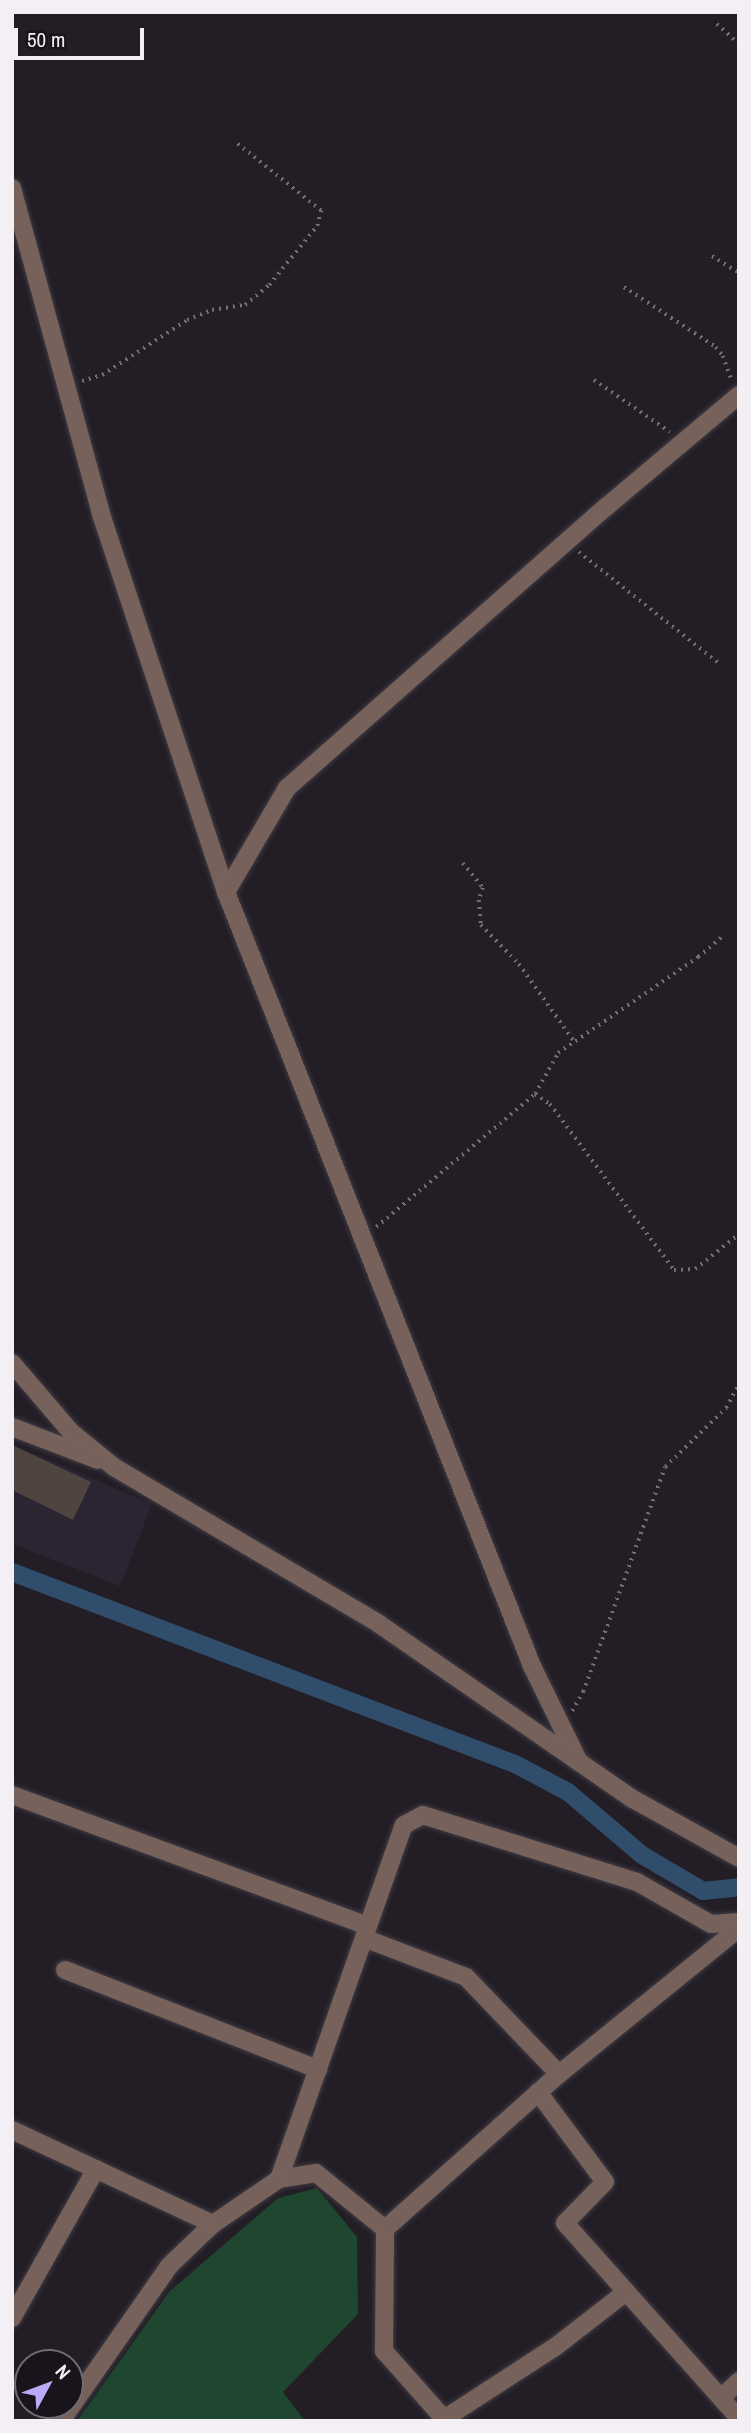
<!DOCTYPE html>
<html>
<head>
<meta charset="utf-8">
<style>
  body { margin:0 }
  #map { position:relative; width:751px; height:2433px; overflow:hidden; background:#231e26; font-family:"Archivo Narrow",sans-serif }
  div>[style] { position:absolute }
  .education>* { inset:0; background:#2a2433 }
  .green>* { inset:0; background:#1f462f }
  .canal>* { height:18px; margin:-9px; padding:0 9px; transform-origin:9px; border-radius:9px; background:#304e6c }
  .building>* { inset:0; background:#4f4440 }
  .path>* { height:3.5px; margin-top:-1.75px; transform-origin:0; background:repeating-linear-gradient(90deg,#726e75 0 2px,transparent 0 7px) }
  .roads { filter:drop-shadow(0 0 2px #403b43) drop-shadow(0 0 2px #403b43) }
  .street>* { height:18px; margin:-9px; padding:0 9px; transform-origin:9px; border-radius:9px; background:#76625b }
  span { translate:-50% -50%; white-space:nowrap; text-align:center; line-height:1.15; -webkit-text-stroke:6px #19141c; paint-order:stroke }
  .frame { position:absolute; inset:0; border:14px solid #f3eff5; pointer-events:none }
  .north { position:absolute; left:14px; top:2349px; width:70px; height:70px; box-sizing:border-box; background:#19141c; border:2px solid #706c73; border-radius:50%; rotate:49deg; font-size:19px; font-weight:700; line-height:28px; text-align:center; color:#f3eff5 }
  .north::after { content:''; display:block; margin:auto; width:24px; height:32px; background:#b9abf7; clip-path:polygon(50% 0,100% 100%,50% 72%,0 100%) }
  .scale { position:absolute; left:14px; top:28px; width:130px; height:32px; box-sizing:border-box; border:4px solid #f3eff5; border-top:0; padding-left:9px; font-size:21px; line-height:24px; white-space:nowrap; color:#f3eff5; -webkit-text-stroke:5px #19141c; paint-order:stroke }
</style>
</head>
<body>
<div id="map">
  <div class="education">
    <i style="clip-path:polygon(12px 1444px,152px 1504px,120px 1586px,12px 1544px)"></i>
  </div>
  <div class="green">
    <i style="clip-path:polygon(317px 2188px,357px 2237px,358px 2314px,283px 2392px,305px 2421px,77px 2421px,169px 2292px,278px 2198px)"></i>
  </div>
  <div class="canal">
    <i style="left:12px;top:1572px;width:538px;rotate:20.89deg"></i>
    <i style="left:515px;top:1764px;width:60px;rotate:27.8deg"></i>
    <i style="left:568px;top:1792px;width:97px;rotate:40.4deg"></i>
    <i style="left:642px;top:1855px;width:71px;rotate:30.5deg"></i>
    <i style="left:703px;top:1891px;width:36px;rotate:-6deg"></i>
  </div>
  <div class="building">
    <i style="clip-path:polygon(12px 1445px,91px 1482px,73px 1520px,12px 1490px)"></i>
  </div>
  <div class="path">
    <i style="left:717px;top:24px;width:30px;rotate:42deg"></i>
    <i style="left:712px;top:256px;width:32px;rotate:32deg"></i>
    <i style="left:624px;top:287px;width:110px;rotate:33.1deg"></i>
    <i style="left:716px;top:347px;width:11px;rotate:52deg"></i>
    <i style="left:723px;top:356px;width:27px;rotate:70deg"></i>
    <i style="left:594px;top:380px;width:92px;rotate:34.4deg"></i>
    <i style="left:82px;top:381px;width:21px;rotate:-17deg"></i>
    <i style="left:102px;top:375px;width:101px;rotate:-32.9deg"></i>
    <i style="left:187px;top:320px;width:27px;rotate:-22deg"></i>
    <i style="left:212px;top:310px;width:33px;rotate:-9deg"></i>
    <i style="left:245px;top:305px;width:31px;rotate:-40deg"></i>
    <i style="left:269px;top:285px;width:76px;rotate:-50.9deg"></i>
    <i style="left:317px;top:226px;width:16px;rotate:-75deg"></i>
    <i style="left:321px;top:211px;width:110px;rotate:-141.3deg"></i>
    <i style="left:579px;top:552px;width:180px;rotate:38.5deg"></i>
    <i style="left:463px;top:863px;width:32px;rotate:51deg"></i>
    <i style="left:483px;top:888px;width:13px;rotate:108deg"></i>
    <i style="left:479px;top:900px;width:25px;rotate:85deg"></i>
    <i style="left:481px;top:925px;width:54px;rotate:45.7deg"></i>
    <i style="left:519px;top:964px;width:95px;rotate:54.5deg"></i>
    <i style="left:535px;top:1094px;width:18px;rotate:34deg"></i>
    <i style="left:550px;top:1104px;width:207px;rotate:53.2deg"></i>
    <i style="left:674px;top:1270px;width:21px;rotate:-3deg"></i>
    <i style="left:695px;top:1269px;width:56px;rotate:-38.5deg"></i>
    <i style="left:376px;top:1227px;width:207px;rotate:-39.9deg"></i>
    <i style="left:535px;top:1094px;width:47px;rotate:-60.7deg"></i>
    <i style="left:558px;top:1053px;width:170px;rotate:-34.4deg"></i>
    <i style="left:698px;top:957px;width:34px;rotate:-40deg"></i>
    <i style="left:572px;top:1711px;width:22px;rotate:-60deg"></i>
    <i style="left:583px;top:1692px;width:239px;rotate:-70deg"></i>
    <i style="left:665px;top:1467px;width:85px;rotate:-44deg"></i>
    <i style="left:726px;top:1408px;width:27px;rotate:-62deg"></i>
  </div>
  <div class="roads">
    <div class="street">
      <i style="left:12px;top:188px;width:338px;rotate:74.7deg"></i>
      <i style="left:101px;top:514px;width:398px;rotate:71.7deg"></i>
      <i style="left:226px;top:892px;width:832px;rotate:68.43deg"></i>
      <i style="left:532px;top:1666px;width:107px;rotate:63.9deg"></i>
      <i style="left:226px;top:892px;width:121px;rotate:-59.6deg"></i>
      <i style="left:287px;top:788px;width:425px;rotate:-41.4deg"></i>
      <i style="left:606px;top:507px;width:174px;rotate:-40.1deg"></i>
      <i style="left:12px;top:1363px;width:91px;rotate:49.5deg"></i>
      <i style="left:71px;top:1432px;width:55px;rotate:39.1deg"></i>
      <i style="left:114px;top:1467px;width:308px;rotate:30.6deg"></i>
      <i style="left:379px;top:1624px;width:308px;rotate:34.6deg"></i>
      <i style="left:633px;top:1799px;width:121px;rotate:29.1deg"></i>
      <i style="left:12px;top:1427px;width:92px;rotate:21deg"></i>
      <i style="left:12px;top:1795px;width:379px;rotate:20.2deg"></i>
      <i style="left:364px;top:1938px;width:109px;rotate:20.9deg"></i>
      <i style="left:466px;top:1977px;width:134px;rotate:46.2deg"></i>
      <i style="left:65px;top:1970px;width:272px;rotate:21.4deg"></i>
      <i style="left:538px;top:2092px;width:112px;rotate:53.3deg"></i>
      <i style="left:605px;top:2182px;width:57px;rotate:134.3deg"></i>
      <i style="left:565px;top:2223px;width:261px;rotate:48.3deg"></i>
      <i style="left:12px;top:2130px;width:222px;rotate:25.1deg"></i>
      <i style="left:385px;top:2229px;width:89px;rotate:-140.9deg"></i>
      <i style="left:316px;top:2173px;width:37px;rotate:171deg"></i>
      <i style="left:279px;top:2179px;width:375px;rotate:-70.6deg"></i>
      <i style="left:404px;top:1825px;width:21px;rotate:-28deg"></i>
      <i style="left:423px;top:1815px;width:224px;rotate:17.4deg"></i>
      <i style="left:637px;top:1882px;width:85px;rotate:29.6deg"></i>
      <i style="left:711px;top:1924px;width:28px;rotate:-4deg"></i>
      <i style="left:12px;top:2318px;width:171px;rotate:-60.6deg"></i>
      <i style="left:721px;top:2398px;width:25px;rotate:-43deg"></i>
      <i style="left:444px;top:2419px;width:132px;rotate:-33deg"></i>
      <i style="left:555px;top:2347px;width:90px;rotate:-37.8deg"></i>
      <i style="left:61px;top:2421px;width:189px;rotate:-55.1deg"></i>
      <i style="left:169px;top:2266px;width:61px;rotate:-43.7deg"></i>
      <i style="left:213px;top:2224px;width:80px;rotate:-34.3deg"></i>
      <i style="left:446px;top:2421px;width:94px;rotate:-131.5deg"></i>
      <i style="left:384px;top:2351px;width:122px;rotate:-89.5deg"></i>
      <i style="left:385px;top:2229px;width:233px;rotate:-41.7deg"></i>
      <i style="left:559px;top:2074px;width:232px;rotate:-39deg"></i>
    </div>
  </div>
  <div class="frame"></div>
  <div class="north">N</div>
  <div class="scale">50 m</div>
</div>
</body>
</html>
